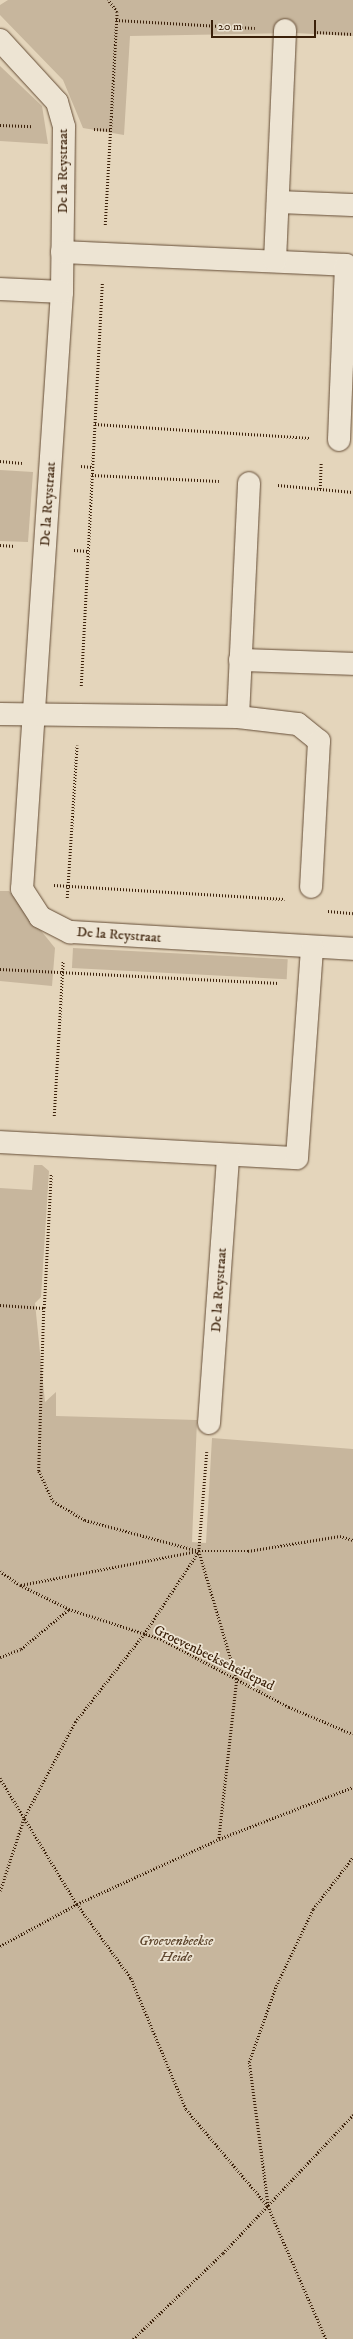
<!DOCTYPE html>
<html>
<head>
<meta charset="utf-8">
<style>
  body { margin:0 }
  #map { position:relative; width:353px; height:2339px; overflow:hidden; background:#e4d5bb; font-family:"IM FELL DW Pica",serif }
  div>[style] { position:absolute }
  .green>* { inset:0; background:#c7b69d; transform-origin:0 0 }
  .path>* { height:2.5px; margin-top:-1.25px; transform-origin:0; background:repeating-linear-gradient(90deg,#3b2009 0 1px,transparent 0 3px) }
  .roads { filter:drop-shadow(0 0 1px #654d36) drop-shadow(0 0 1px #654d36) }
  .minor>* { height:22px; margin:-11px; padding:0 11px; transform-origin:11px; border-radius:11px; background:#ede4d3 }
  span { translate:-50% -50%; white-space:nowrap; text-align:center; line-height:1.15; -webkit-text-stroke:3.5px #ede4d3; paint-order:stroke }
  .street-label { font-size:14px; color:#3b2009 }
  .park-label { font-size:14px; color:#5e462e; font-style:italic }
  .scale { position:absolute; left:211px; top:20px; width:105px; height:18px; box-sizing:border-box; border:2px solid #3b2009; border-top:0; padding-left:5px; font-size:12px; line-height:14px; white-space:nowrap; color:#3b2009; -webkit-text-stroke:3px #ede4d3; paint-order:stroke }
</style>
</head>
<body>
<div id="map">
  <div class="green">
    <i style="clip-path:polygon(8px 0,353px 0,353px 36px,294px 33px,130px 36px,124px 135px,83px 128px,63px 80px,0 15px,0 5px)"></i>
    <i style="clip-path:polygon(0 66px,42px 106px,48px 144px,0 141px)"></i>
    <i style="clip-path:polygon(0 470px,33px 472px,28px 542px,0 541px)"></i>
    <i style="clip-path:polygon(0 891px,9px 891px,55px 948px,52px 986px,0 981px)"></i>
    <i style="left:73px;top:948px;width:215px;height:20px;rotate:3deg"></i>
    <i style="clip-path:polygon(34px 1165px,42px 1165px,49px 1171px,41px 1297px,35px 1303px,45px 1402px,56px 1392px,56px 1416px,197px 1420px,192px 1542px,206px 1543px,212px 1438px,353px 1449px,353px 2339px,0 2339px,0 1188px,32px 1190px)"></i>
  </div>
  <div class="path">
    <i style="left:116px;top:20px;width:139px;rotate:3.3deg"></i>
    <i style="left:314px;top:32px;width:39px;rotate:3deg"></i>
    <i style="left:0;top:125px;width:33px;rotate:2deg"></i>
    <i style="left:94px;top:129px;width:16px;rotate:4deg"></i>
    <i style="left:105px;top:225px;width:213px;rotate:-86.8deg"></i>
    <i style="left:117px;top:12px;width:15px;rotate:-127deg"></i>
    <i style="left:95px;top:424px;width:215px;rotate:3.7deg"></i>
    <i style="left:0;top:461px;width:22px;rotate:5deg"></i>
    <i style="left:81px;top:466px;width:11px;rotate:5deg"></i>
    <i style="left:92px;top:475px;width:127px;rotate:2.7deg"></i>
    <i style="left:278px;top:485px;width:75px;rotate:5.3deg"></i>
    <i style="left:320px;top:489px;width:26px;rotate:-88deg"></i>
    <i style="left:0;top:545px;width:15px;rotate:4deg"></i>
    <i style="left:74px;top:550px;width:14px;rotate:4deg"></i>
    <i style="left:81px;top:686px;width:403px;rotate:-87deg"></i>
    <i style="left:54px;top:885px;width:231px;rotate:3.5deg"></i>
    <i style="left:67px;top:898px;width:153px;rotate:-86.3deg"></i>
    <i style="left:328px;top:911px;width:25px;rotate:5deg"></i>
    <i style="left:0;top:969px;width:279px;rotate:2.9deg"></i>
    <i style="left:54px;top:1116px;width:155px;rotate:-86.7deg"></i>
    <i style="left:0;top:1305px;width:44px;rotate:3.9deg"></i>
    <i style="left:44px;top:1308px;width:163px;rotate:91.8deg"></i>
    <i style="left:39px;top:1471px;width:33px;rotate:65deg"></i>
    <i style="left:53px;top:1501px;width:37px;rotate:31deg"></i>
    <i style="left:85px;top:1520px;width:118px;rotate:15.2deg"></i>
    <i style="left:199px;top:1551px;width:49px"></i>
    <i style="left:248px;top:1551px;width:93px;rotate:-9.3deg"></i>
    <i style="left:340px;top:1536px;width:14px;rotate:17deg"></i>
    <i style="left:44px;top:1308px;width:134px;rotate:-87deg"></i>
    <i style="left:207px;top:1452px;width:99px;rotate:94.6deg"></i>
    <i style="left:199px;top:1551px;width:134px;rotate:73.5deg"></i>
    <i style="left:237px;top:1679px;width:161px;rotate:96.4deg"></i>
    <i style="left:0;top:1571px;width:24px;rotate:35deg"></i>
    <i style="left:20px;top:1585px;width:55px;rotate:26.1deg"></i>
    <i style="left:69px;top:1609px;width:97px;rotate:18.1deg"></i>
    <i style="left:161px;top:1639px;width:145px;rotate:28deg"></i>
    <i style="left:289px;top:1707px;width:69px;rotate:22.9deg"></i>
    <i style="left:21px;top:1585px;width:179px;rotate:-10.9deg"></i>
    <i style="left:0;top:1657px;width:22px;rotate:-21deg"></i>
    <i style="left:21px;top:1649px;width:62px;rotate:-39.8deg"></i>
    <i style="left:0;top:1778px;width:148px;rotate:58.6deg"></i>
    <i style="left:77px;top:1904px;width:92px;rotate:53.9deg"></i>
    <i style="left:131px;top:1978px;width:142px;rotate:67.2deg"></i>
    <i style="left:186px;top:2109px;width:127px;rotate:49.8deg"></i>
    <i style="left:268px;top:2206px;width:145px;rotate:66.4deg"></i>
    <i style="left:0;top:1891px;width:77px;rotate:-71.8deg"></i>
    <i style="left:24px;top:1818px;width:109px;rotate:-62deg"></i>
    <i style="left:75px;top:1722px;width:112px;rotate:-51.9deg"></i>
    <i style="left:144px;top:1634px;width:100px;rotate:-56.5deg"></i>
    <i style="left:0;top:1946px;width:88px;rotate:-28.6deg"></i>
    <i style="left:77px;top:1904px;width:156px;rotate:-24.6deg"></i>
    <i style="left:219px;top:1839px;width:144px;rotate:-21.2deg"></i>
    <i style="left:268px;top:2206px;width:145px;rotate:-97.5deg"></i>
    <i style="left:249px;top:2062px;width:81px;rotate:-70.4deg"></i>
    <i style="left:276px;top:1986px;width:85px;rotate:-64.3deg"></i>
    <i style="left:313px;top:1909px;width:66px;rotate:-52.4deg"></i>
    <i style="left:133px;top:2339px;width:124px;rotate:-43.7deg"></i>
    <i style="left:223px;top:2253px;width:190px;rotate:-46.7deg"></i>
  </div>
  <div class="roads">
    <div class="minor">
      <i style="left:0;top:40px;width:84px;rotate:47.4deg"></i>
      <i style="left:57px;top:102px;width:26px;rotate:74deg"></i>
      <i style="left:64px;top:127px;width:165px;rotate:90.7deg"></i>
      <i style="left:62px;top:292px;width:598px;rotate:93.83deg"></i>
      <i style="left:22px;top:889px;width:33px;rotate:57deg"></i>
      <i style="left:40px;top:917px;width:34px;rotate:27deg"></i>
      <i style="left:70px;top:932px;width:284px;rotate:3.4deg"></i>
      <i style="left:278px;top:202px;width:75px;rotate:2.3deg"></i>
      <i style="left:62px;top:252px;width:284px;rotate:2.6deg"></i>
      <i style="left:346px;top:265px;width:175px;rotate:92.3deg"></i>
      <i style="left:275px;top:261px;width:231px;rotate:-87.5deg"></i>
      <i style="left:0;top:289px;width:62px;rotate:2.8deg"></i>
      <i style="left:240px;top:660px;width:113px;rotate:2deg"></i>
      <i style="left:0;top:714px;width:238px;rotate:0.7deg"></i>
      <i style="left:238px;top:717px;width:60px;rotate:6.7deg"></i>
      <i style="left:298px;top:724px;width:27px;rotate:39deg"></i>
      <i style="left:319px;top:741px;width:146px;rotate:93.1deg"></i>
      <i style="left:238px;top:717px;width:234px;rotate:-87.3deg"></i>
      <i style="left:0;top:1142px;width:297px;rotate:3.1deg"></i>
      <i style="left:297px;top:1158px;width:211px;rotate:-85.9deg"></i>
      <i style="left:209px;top:1423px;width:268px;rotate:-85.9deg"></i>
    </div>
  </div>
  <div class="street-label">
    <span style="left:63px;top:171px;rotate:-90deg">De la Reystraat</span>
    <span style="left:48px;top:504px;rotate:-86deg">De la Reystraat</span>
    <span style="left:119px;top:935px;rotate:4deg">De la Reystraat</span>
    <span style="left:219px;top:1290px;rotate:-86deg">De la Reystraat</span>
    <span style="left:214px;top:1658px;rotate:26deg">Groevenbeekseheidepad</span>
  </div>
  <div class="park-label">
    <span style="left:176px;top:1949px">Groevenbeekse<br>Heide</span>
  </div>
  <div class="scale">20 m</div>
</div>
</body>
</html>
